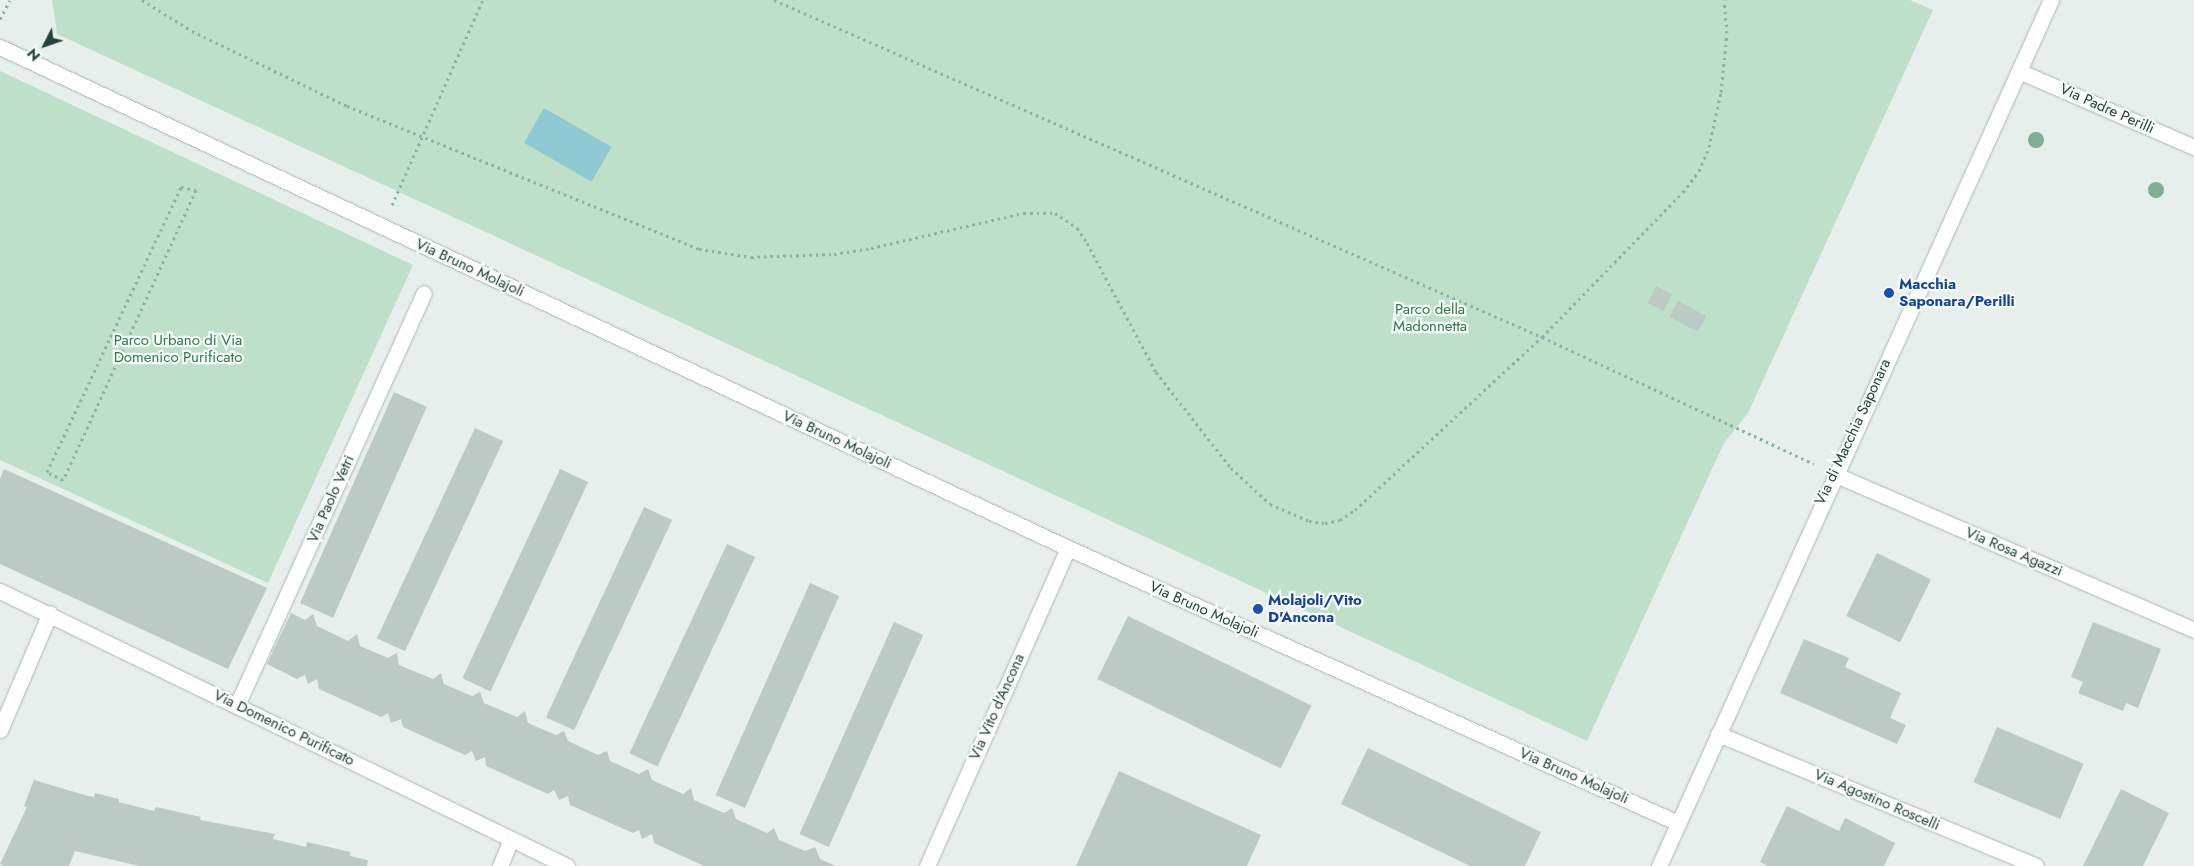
<!DOCTYPE html>
<html>
<head>
<meta charset="utf-8">
<style>
  body { margin:0 }
  #map { position:relative; width:2194px; height:866px; overflow:hidden; background:#e6efeb; font-family:Jost,sans-serif }
  div>[style] { position:absolute }
  .green>* { inset:0; background:#bfe0c8 }
  .water>* { inset:0; background:#8ec9d4; transform-origin:0 0 }
  .building>* { inset:0; background:#bbcac4; transform-origin:0 0 }
  .path>* { height:3px; margin-top:-1.5px; transform-origin:0; background:repeating-linear-gradient(90deg,#86b3a5 0 2.5px,transparent 0 6.5px) }
  .roads { filter:drop-shadow(0 0 1px #a8b8b2) drop-shadow(0 0 1px #a8b8b2) }
  .minor>* { height:15px; margin:-7.5px; padding:0 7.5px; transform-origin:7.5px; border-radius:7.5px; background:#fff }
  .tertiary>* { height:15px; margin:-7.5px; padding:0 7.5px; transform-origin:7.5px; border-radius:7.5px; background:#fff }
  .trees>* { width:16px; height:16px; margin:-8px; border-radius:50%; background:#80af93 }
  .dots>* { width:14px; height:14px; translate:-50% -50%; box-sizing:border-box; border:2px solid #f7fbf9; border-radius:50% }
  span { translate:-50% -50%; white-space:nowrap; text-align:center; line-height:1.15; -webkit-text-stroke:4.5px #f7fbf9; paint-order:stroke }
  .street-label { font-size:15px; color:#24423a }
  .transit-label { font-size:15px; color:#164399; font-weight:700 }
  .left { translate:0 -50%; text-align:left }
  .park-label { font-size:15px; color:#2d7a4b }
  .north { position:absolute; left:20px; top:20px; width:50px; height:50px; -webkit-text-stroke:4px #f7fbf9; paint-order:stroke; rotate:229deg; font-size:14px; font-weight:700; line-height:20px; text-align:center; color:#24423a }
  .north::after { content:''; display:block; margin:auto; width:18px; height:22px; background:#24423a; clip-path:polygon(50% 0,100% 100%,50% 72%,0 100%) }
</style>
</head>
<body>
<div id="map">
  <div class="green">
    <i style="clip-path:polygon(52px 0,1910px 0,1933px 10px,1748px 413px,1724px 443px,1587px 741px,57px 34px)"></i>
    <i style="clip-path:polygon(0 71px,413px 265px,268px 583px,0 460px)"></i>
  </div>
  <div class="water">
    <i style="left:544px;top:108px;width:78px;height:40px;rotate:30deg"></i>
  </div>
  <div class="building">
    <i style="left:1656px;top:286px;width:18px;height:19px;rotate:27deg"></i>
    <i style="left:1678px;top:301px;width:32px;height:18px;rotate:28deg"></i>
    <i style="left:394px;top:392px;width:36px;height:231px;rotate:24deg"></i>
    <i style="left:475px;top:428px;width:31px;height:232px;rotate:25deg"></i>
    <i style="clip-path:polygon(4px 469px,267px 588px,228px 669px,0 564px,0 479px)"></i>
    <i style="left:560px;top:469px;width:31px;height:231px;rotate:25deg"></i>
    <i style="left:644px;top:507px;width:31px;height:232px;rotate:25deg"></i>
    <i style="left:727px;top:544px;width:31px;height:231px;rotate:25deg"></i>
    <i style="left:1877px;top:553px;width:60px;height:70px;rotate:26deg"></i>
    <i style="left:810px;top:583px;width:32px;height:232px;rotate:24deg"></i>
    <i style="clip-path:polygon(291px 613px,305px 620px,313px 614px,317px 626px,348px 641px,357px 634px,360px 646px,388px 658px,397px 653px,399px 665px,433px 679px,441px 673px,444px 684px,472px 696px,480px 692px,484px 703px,517px 717px,525px 711px,528px 723px,556px 735px,564px 731px,568px 741px,598px 755px,607px 751px,610px 761px,639px 774px,648px 769px,652px 780px,683px 794px,691px 788px,694px 800px,724px 813px,732px 808px,736px 819px,767px 833px,774px 828px,779px 840px,805px 851px,815px 847px,820px 859px,836px 866px,704px 866px,654px 843px,652px 834px,642px 839px,639px 830px,633px 833px,570px 805px,568px 796px,559px 800px,554px 790px,548px 794px,486px 766px,485px 757px,476px 761px,472px 751px,465px 755px,403px 727px,401px 719px,391px 723px,388px 713px,381px 717px,319px 689px,317px 679px,308px 684px,305px 675px,297px 679px,267px 664px)"></i>
    <i style="left:1128px;top:616px;width:204px;height:70px;rotate:26deg"></i>
    <i style="left:894px;top:622px;width:32px;height:232px;rotate:24deg"></i>
    <i style="clip-path:polygon(2093px 622px,2161px 649px,2138px 708px,2126px 703px,2123px 711px,2078px 693px,2083px 682px,2071px 677px)"></i>
    <i style="clip-path:polygon(1804px 639px,1849px 658px,1845px 667px,1901px 693px,1890px 718px,1906px 725px,1897px 744px,1780px 693px)"></i>
    <i style="left:1997px;top:727px;width:94px;height:60px;rotate:23deg"></i>
    <i style="clip-path:polygon(1368px 748px,1541px 832px,1525px 866px,1470px 866px,1341px 804px)"></i>
    <i style="clip-path:polygon(1119px 771px,1261px 835px,1247px 866px,1076px 866px)"></i>
    <i style="clip-path:polygon(34px 780px,88px 796px,94px 797px,95px 793px,119px 799px,119px 802px,154px 811px,156px 807px,201px 817px,200px 820px,275px 834px,273px 839px,306px 847px,307px 842px,350px 852px,350px 856px,368px 860px,367px 866px,139px 866px,75px 851px,69px 866px,4px 866px,0 864px,27px 807px,24px 806px)"></i>
    <i style="clip-path:polygon(2121px 789px,2169px 813px,2143px 866px,2083px 866px)"></i>
    <i style="clip-path:polygon(1787px 806px,1839px 831px,1845px 818px,1895px 843px,1884px 866px,1768px 866px,1760px 862px)"></i>
  </div>
  <div class="path">
    <i style="left:142px;top:0;width:59px;rotate:31.8deg"></i>
    <i style="left:192px;top:31px;width:172px;rotate:25.8deg"></i>
    <i style="left:347px;top:106px;width:380px;rotate:22.1deg"></i>
    <i style="left:699px;top:249px;width:53px;rotate:8.7deg"></i>
    <i style="left:751px;top:257px;width:83px;rotate:-2.1deg"></i>
    <i style="left:834px;top:254px;width:37px;rotate:-9deg"></i>
    <i style="left:871px;top:248px;width:157px;rotate:-12.9deg"></i>
    <i style="left:1024px;top:213px;width:31px"></i>
    <i style="left:1055px;top:213px;width:27px;rotate:34deg"></i>
    <i style="left:1077px;top:228px;width:18px;rotate:56deg"></i>
    <i style="left:1087px;top:243px;width:146px;rotate:61.9deg"></i>
    <i style="left:1156px;top:372px;width:122px;rotate:52deg"></i>
    <i style="left:1231px;top:468px;width:53px;rotate:42.7deg"></i>
    <i style="left:1270px;top:504px;width:43px;rotate:23.6deg"></i>
    <i style="left:1309px;top:521px;width:16px;rotate:7deg"></i>
    <i style="left:1325px;top:523px;width:15px;rotate:-11deg"></i>
    <i style="left:1340px;top:520px;width:18px;rotate:-34deg"></i>
    <i style="left:1355px;top:510px;width:255px;rotate:-42.8deg"></i>
    <i style="left:1542px;top:337px;width:202px;rotate:-45.8deg"></i>
    <i style="left:1683px;top:192px;width:26px;rotate:-53deg"></i>
    <i style="left:1699px;top:171px;width:26px;rotate:-67deg"></i>
    <i style="left:1709px;top:147px;width:56px;rotate:-77.7deg"></i>
    <i style="left:1721px;top:92px;width:59px;rotate:-84.2deg"></i>
    <i style="left:1727px;top:33px;width:33px;rotate:-95deg"></i>
    <i style="left:774px;top:0;width:839px;rotate:23.69deg"></i>
    <i style="left:1542px;top:337px;width:300px;rotate:25deg"></i>
    <i style="left:0;top:19px;width:21px;rotate:-62deg"></i>
    <i style="left:181px;top:187px;width:15px;rotate:11deg"></i>
    <i style="left:196px;top:190px;width:319px;rotate:114.6deg"></i>
    <i style="left:63px;top:480px;width:18px;rotate:-153deg"></i>
    <i style="left:47px;top:472px;width:315px;rotate:-64.8deg"></i>
    <i style="left:392px;top:205px;width:224px;rotate:-66.1deg"></i>
  </div>
  <div class="roads">
    <div class="minor">
      <i style="left:0;top:47px;width:1180px;rotate:25.13deg"></i>
      <i style="left:1068px;top:548px;width:669px;rotate:24.27deg"></i>
      <i style="left:2019px;top:71px;width:191px;rotate:23.5deg"></i>
      <i style="left:1834px;top:474px;width:392px;rotate:23.4deg"></i>
      <i style="left:0;top:591px;width:630px;rotate:25.87deg"></i>
      <i style="left:237px;top:705px;width:452px;rotate:-65.6deg"></i>
      <i style="left:0;top:730px;width:127px;rotate:-66.9deg"></i>
      <i style="left:1718px;top:734px;width:344px;rotate:22.5deg"></i>
      <i style="left:500px;top:866px;width:29px;rotate:-68deg"></i>
      <i style="left:927px;top:866px;width:348px;rotate:-66.1deg"></i>
    </div>
    <div class="tertiary">
      <i style="left:1659px;top:866px;width:951px;rotate:-65.65deg"></i>
    </div>
  </div>
  <div class="trees">
    <i style="left:2036px;top:140px"></i>
    <i style="left:2156px;top:190px"></i>
  </div>
  <div class="dots">
    <i style="left:1889px;top:293px;background:#1a4fb4"></i>
    <i style="left:1258px;top:609px;background:#1a4fb4"></i>
  </div>
  <div class="street-label">
    <span style="left:2107px;top:109px;rotate:24deg">Via Padre Perilli</span>
    <span style="left:470px;top:268px;rotate:25deg">Via Bruno Molajoli</span>
    <span style="left:1853px;top:432px;rotate:-65deg">Via di Macchia Saponara</span>
    <span style="left:837px;top:440px;rotate:25deg">Via Bruno Molajoli</span>
    <span style="left:331px;top:499px;rotate:-66deg">Via Paolo Vetri</span>
    <span style="left:2014px;top:552px;rotate:23deg">Via Rosa Agazzi</span>
    <span style="left:1204px;top:610px;rotate:24deg">Via Bruno Molajoli</span>
    <span style="left:997px;top:707px;rotate:-66deg">Via Vito d'Ancona</span>
    <span style="left:284px;top:728px;rotate:26deg">Via Domenico Purificato</span>
    <span style="left:1574px;top:776px;rotate:24deg">Via Bruno Molajoli</span>
    <span style="left:1877px;top:800px;rotate:23deg">Via Agostino Roscelli</span>
  </div>
  <div class="transit-label">
    <span class="left" style="left:1899px;top:293px">Macchia<br>Saponara/Perilli</span>
    <span class="left" style="left:1268px;top:609px">Molajoli/Vito<br>D'Ancona</span>
  </div>
  <div class="park-label">
    <span style="left:1430px;top:318px">Parco della<br>Madonnetta</span>
    <span style="left:178px;top:349px">Parco Urbano di Via<br>Domenico Purificato</span>
  </div>
  <div class="north">N</div>
</div>
</body>
</html>
